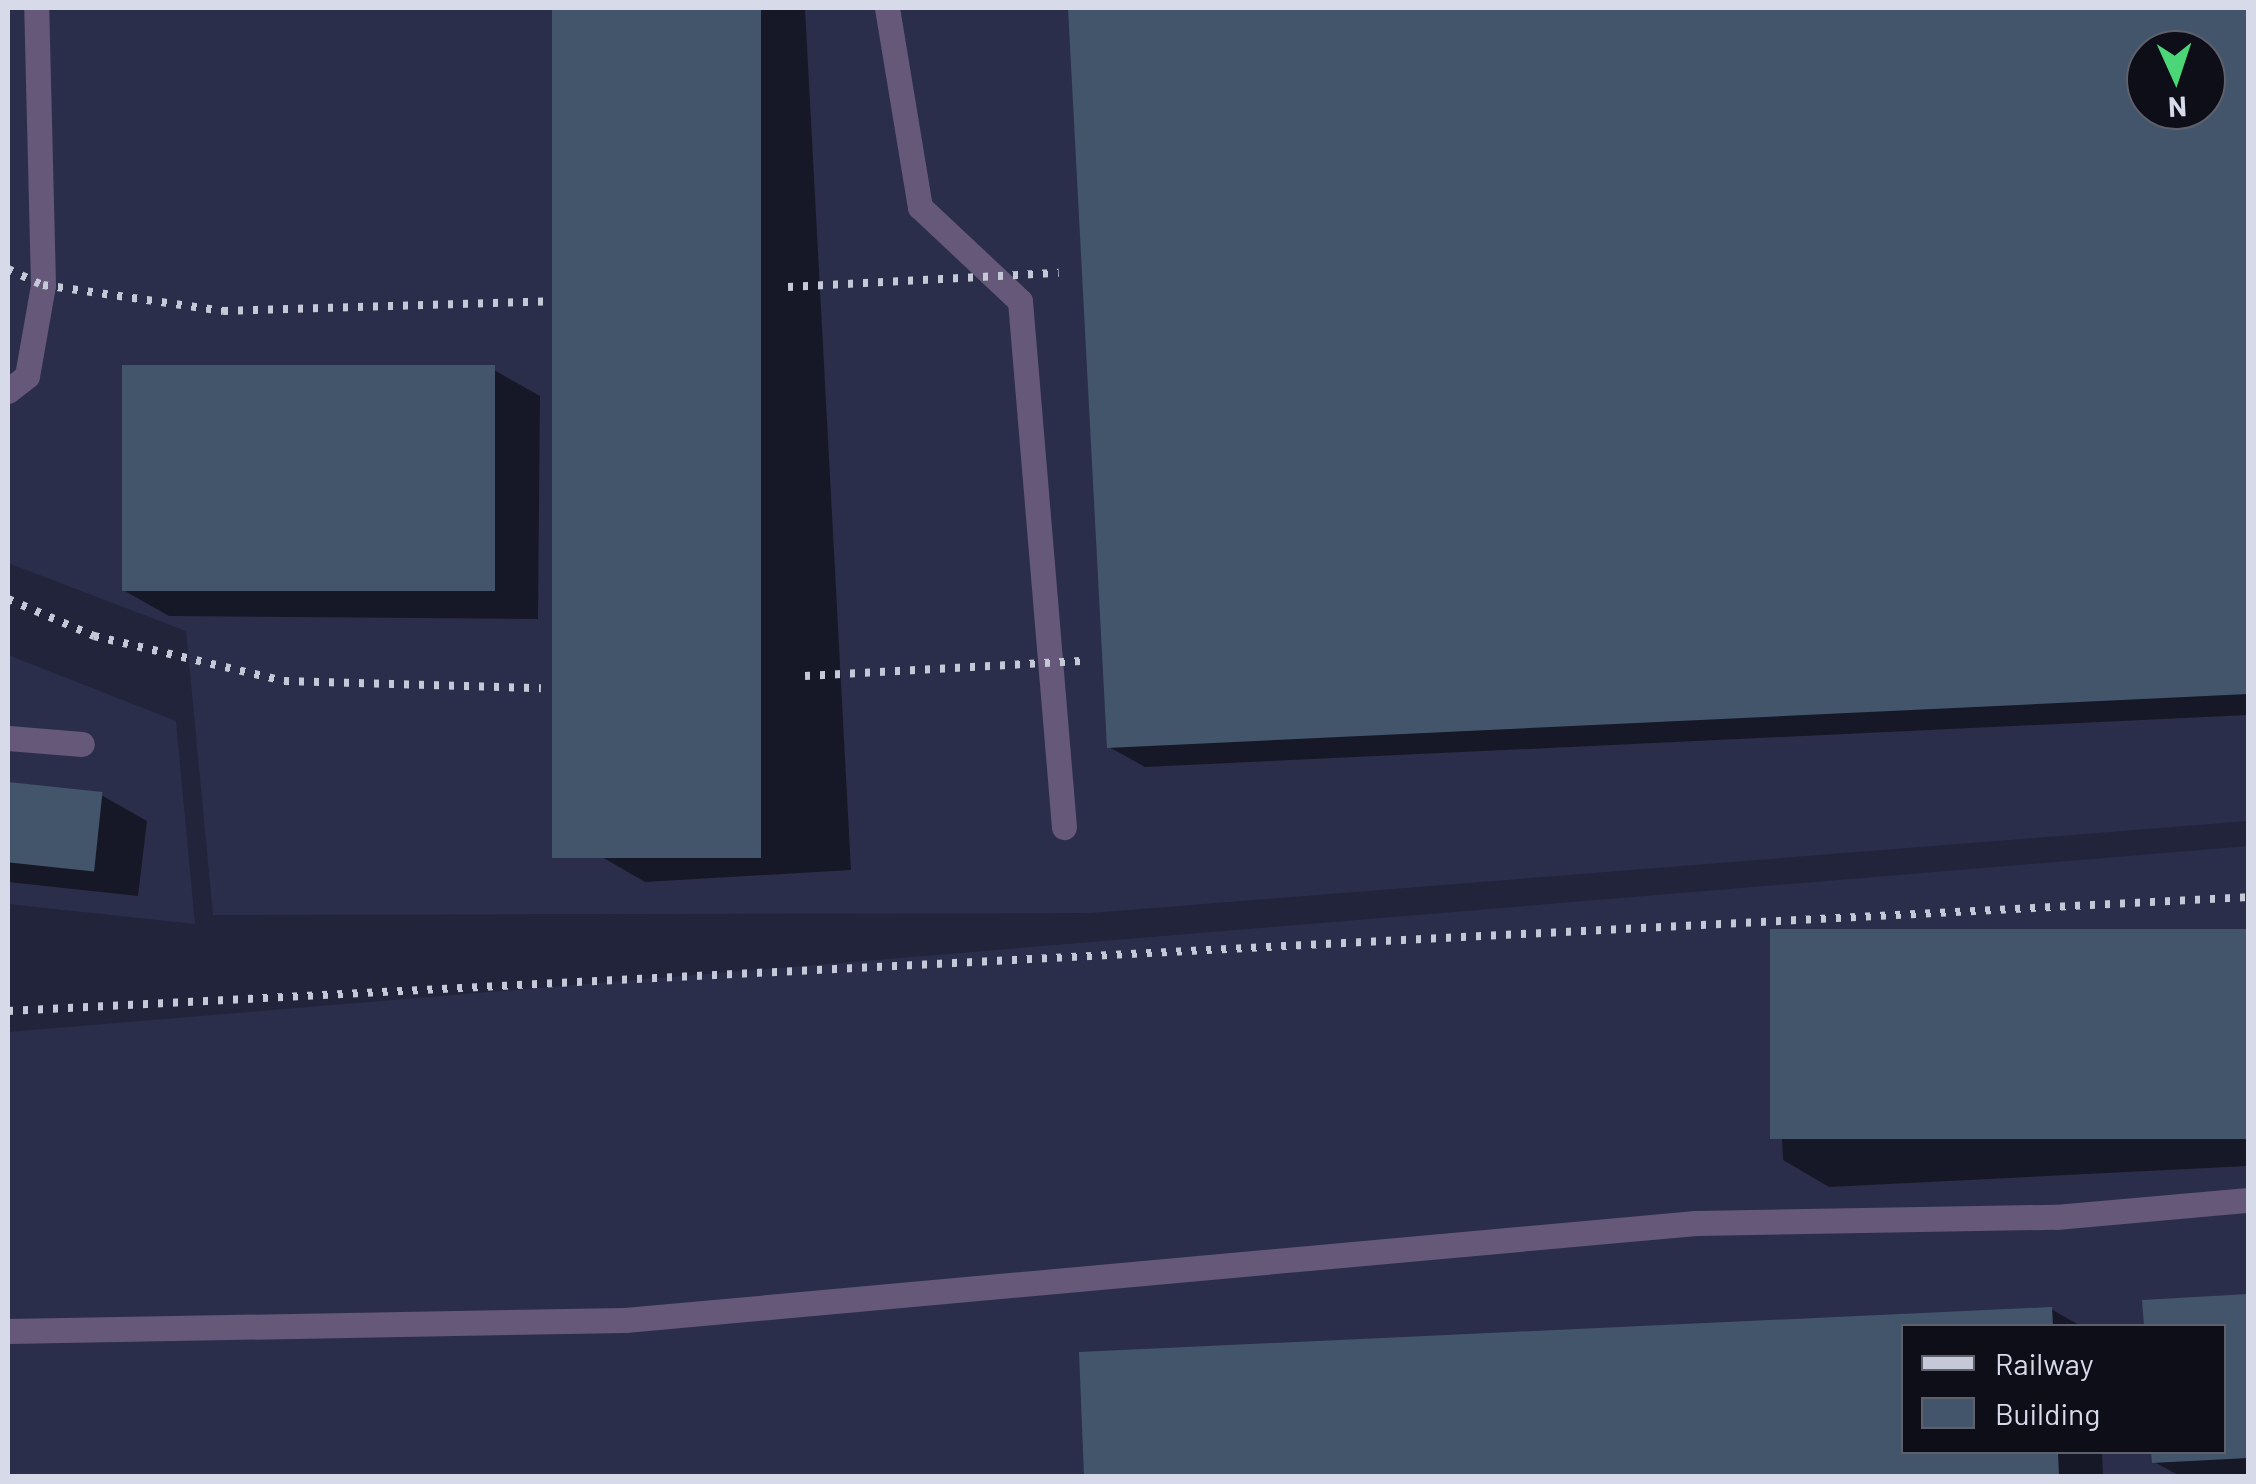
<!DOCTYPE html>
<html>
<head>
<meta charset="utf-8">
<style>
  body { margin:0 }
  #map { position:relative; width:2256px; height:1484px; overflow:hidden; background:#21243b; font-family:Barlow,sans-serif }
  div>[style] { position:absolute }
  .built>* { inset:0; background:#2b2e4a }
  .shadow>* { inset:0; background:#0007 }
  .building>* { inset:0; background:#42556b; transform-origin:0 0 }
  .lane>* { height:25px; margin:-12.5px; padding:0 12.5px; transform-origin:12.5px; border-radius:12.5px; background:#665879 }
  .rail>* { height:8px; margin-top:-4px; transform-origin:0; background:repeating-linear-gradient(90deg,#c5c8d7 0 5px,transparent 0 15px) }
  span { translate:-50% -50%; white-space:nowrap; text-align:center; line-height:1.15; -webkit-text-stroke:8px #0d0e18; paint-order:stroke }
  .frame { position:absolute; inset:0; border:10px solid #d7dae9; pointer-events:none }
  .legend { position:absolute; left:1901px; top:1324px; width:325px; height:130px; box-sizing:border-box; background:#0d0e18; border:2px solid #5e606c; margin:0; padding:12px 18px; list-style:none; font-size:30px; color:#d7dae9 }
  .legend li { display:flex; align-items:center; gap:20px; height:50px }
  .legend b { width:50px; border:2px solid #5e606c }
  .north { position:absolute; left:2126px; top:30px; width:100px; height:100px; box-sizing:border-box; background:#0d0e18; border:2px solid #5e606c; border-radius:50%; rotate:177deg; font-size:28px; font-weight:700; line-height:40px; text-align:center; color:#d7dae9 }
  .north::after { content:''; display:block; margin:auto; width:35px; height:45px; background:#4bd677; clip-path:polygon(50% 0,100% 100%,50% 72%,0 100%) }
</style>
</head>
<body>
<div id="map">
  <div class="built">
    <i style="clip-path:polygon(evenodd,8px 8px,2248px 8px,2248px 821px,1091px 913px,213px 915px,186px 631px,8px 563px,8px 8px,2146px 50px,2206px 50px,2206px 110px,2146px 110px,2146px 50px)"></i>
    <i style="clip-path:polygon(8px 655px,176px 721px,195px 924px,8px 904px)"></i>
    <i style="clip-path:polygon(evenodd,2248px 846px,2248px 1476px,8px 1476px,8px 1032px,2248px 846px,1904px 1326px,2224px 1326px,2224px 1452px,1904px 1452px,1904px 1326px)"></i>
  </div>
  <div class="shadow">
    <i style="clip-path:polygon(554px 8px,805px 8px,851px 870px,645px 882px,600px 856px)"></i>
    <i style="clip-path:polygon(evenodd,1071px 8px,2248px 8px,2248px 715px,1145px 767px,1109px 747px,1071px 8px,2146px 50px,2206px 50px,2206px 110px,2146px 110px,2146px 50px)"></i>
    <i style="clip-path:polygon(494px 370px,540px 396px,538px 619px,169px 616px,123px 590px)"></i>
    <i style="clip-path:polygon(8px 784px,101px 795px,147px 821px,138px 896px,8px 882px)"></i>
    <i style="clip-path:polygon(2248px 931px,2248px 1166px,1829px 1187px,1783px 1160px,1774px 956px)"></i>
    <i style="clip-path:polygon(2248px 1296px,2248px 1476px,2180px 1476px,2154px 1462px,2154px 1452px,2224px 1452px,2224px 1326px,2146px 1326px,2145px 1302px)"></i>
    <i style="clip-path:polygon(2051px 1309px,2081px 1326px,1904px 1326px,1904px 1452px,2102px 1452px,2103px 1476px,1087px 1476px,1081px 1354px)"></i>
  </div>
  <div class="building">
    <i style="left:552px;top:8px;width:209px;height:850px"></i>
    <i style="clip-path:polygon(evenodd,1068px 8px,2248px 8px,2248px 694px,1107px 748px,1068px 8px,2146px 50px,2206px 50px,2206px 110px,2146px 110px,2146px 50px)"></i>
    <i style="left:122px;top:365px;width:373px;height:226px"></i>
    <i style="left:8px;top:782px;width:95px;height:80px;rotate:6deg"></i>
    <i style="left:2248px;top:929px;width:210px;height:478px;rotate:90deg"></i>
    <i style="clip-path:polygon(2248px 1294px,2248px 1458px,2152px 1463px,2151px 1452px,2224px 1452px,2224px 1326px,2144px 1326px,2142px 1300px)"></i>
    <i style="clip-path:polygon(2052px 1307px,2053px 1326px,1904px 1326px,1904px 1452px,2058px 1452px,2059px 1476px,1084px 1476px,1079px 1352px)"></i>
  </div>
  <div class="lane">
    <i style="left:887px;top:8px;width:202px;rotate:80.6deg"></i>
    <i style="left:920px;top:207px;width:137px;rotate:43.2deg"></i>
    <i style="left:1020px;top:301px;width:528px;rotate:85.22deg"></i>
    <i style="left:8px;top:391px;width:24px;rotate:-38deg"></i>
    <i style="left:27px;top:376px;width:92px;rotate:-80deg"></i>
    <i style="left:43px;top:285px;width:277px;rotate:-91.4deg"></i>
    <i style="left:8px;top:738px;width:74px;rotate:4.6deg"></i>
    <i style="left:8px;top:1331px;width:617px;rotate:-1.02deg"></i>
    <i style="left:625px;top:1320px;width:1075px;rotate:-5.18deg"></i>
    <i style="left:1696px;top:1223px;width:360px;rotate:-1deg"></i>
    <i style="left:2056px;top:1217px;width:193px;rotate:-5.1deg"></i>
  </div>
  <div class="rail">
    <i style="left:8px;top:269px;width:38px;rotate:25deg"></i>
    <i style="left:43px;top:285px;width:182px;rotate:8.2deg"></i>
    <i style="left:223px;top:311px;width:329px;rotate:-1.7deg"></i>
    <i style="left:788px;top:287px;width:271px;rotate:-3deg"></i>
    <i style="left:8px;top:599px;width:94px;rotate:23.3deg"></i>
    <i style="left:94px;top:636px;width:195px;rotate:13.3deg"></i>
    <i style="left:284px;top:681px;width:257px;rotate:1.6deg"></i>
    <i style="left:805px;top:676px;width:281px;rotate:-3.1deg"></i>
    <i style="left:8px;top:1011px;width:2243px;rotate:-2.91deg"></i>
  </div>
  <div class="frame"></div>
  <ul class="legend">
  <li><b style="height:12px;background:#c5c8d7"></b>Railway</li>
  <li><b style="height:28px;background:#42556b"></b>Building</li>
  </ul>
  <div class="north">N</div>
</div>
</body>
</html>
